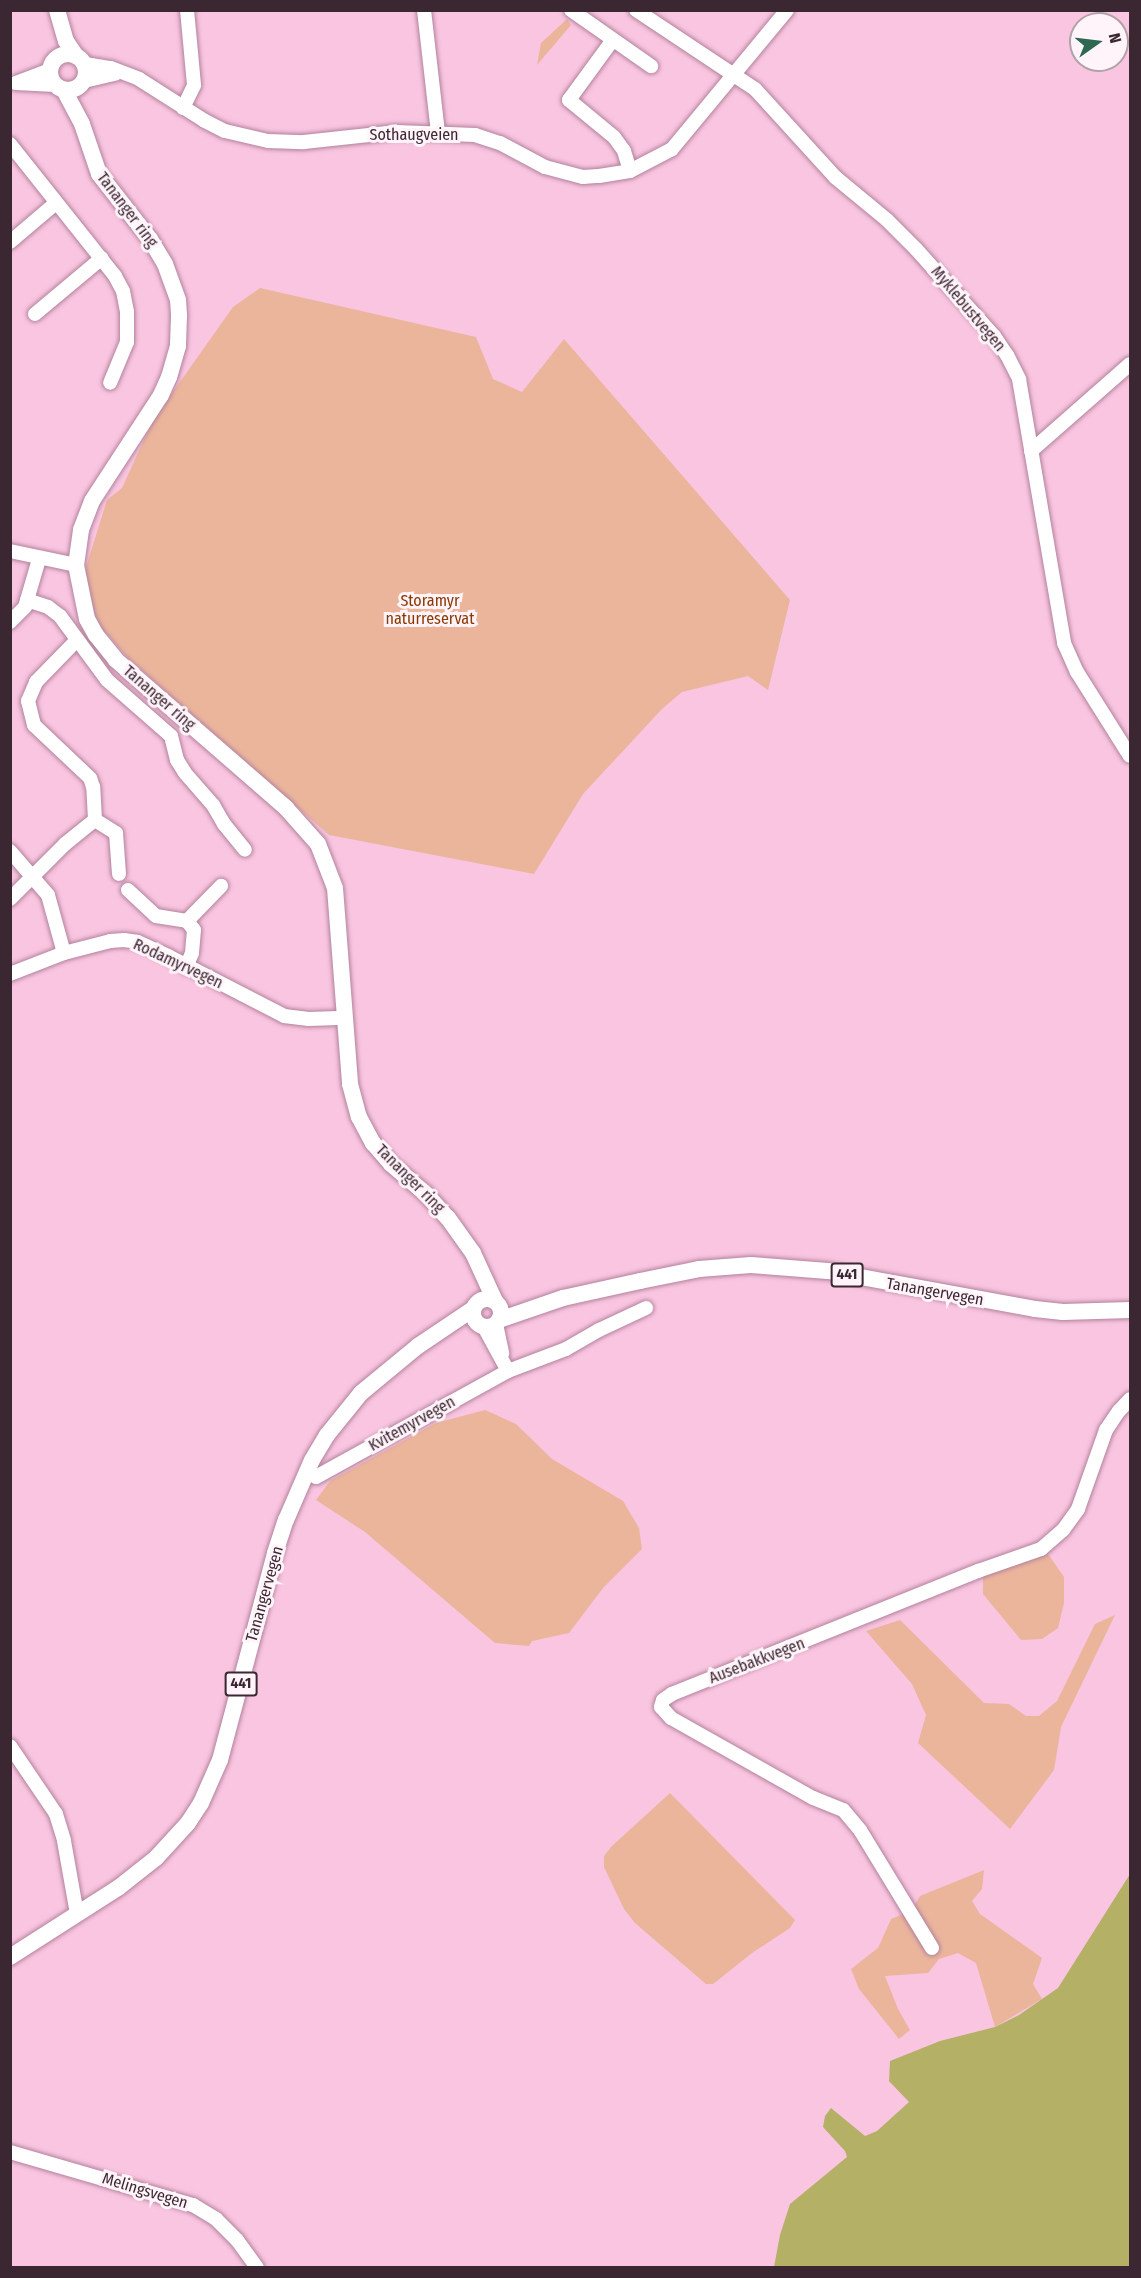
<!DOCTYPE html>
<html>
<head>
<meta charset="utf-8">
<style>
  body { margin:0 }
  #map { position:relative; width:1141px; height:2278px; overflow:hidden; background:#f9c5e0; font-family:"Fira Sans Condensed",sans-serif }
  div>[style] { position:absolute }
  .green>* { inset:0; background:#ebb59c }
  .water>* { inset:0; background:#b4b066 }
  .roads { filter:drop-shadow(0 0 2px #b3829c) drop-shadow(0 0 2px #b3829c) }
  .minor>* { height:14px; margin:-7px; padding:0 7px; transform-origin:7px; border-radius:7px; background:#fff }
  .major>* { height:16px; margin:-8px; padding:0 8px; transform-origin:8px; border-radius:8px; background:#fff }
  .major>.ring { margin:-8px; padding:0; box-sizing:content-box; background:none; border:16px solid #fff; border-radius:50% }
  span { translate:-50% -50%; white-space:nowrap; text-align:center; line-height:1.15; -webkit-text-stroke:6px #fff4f9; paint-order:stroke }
  .shield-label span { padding:2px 4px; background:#fff4f9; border:2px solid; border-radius:4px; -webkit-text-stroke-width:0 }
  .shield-label { font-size:15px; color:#3b2732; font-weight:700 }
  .street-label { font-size:16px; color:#3b2732 }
  .park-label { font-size:16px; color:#8a3800 }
  .frame { position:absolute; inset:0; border:12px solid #3b2732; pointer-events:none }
  .north { position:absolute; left:1069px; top:12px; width:60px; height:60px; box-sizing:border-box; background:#fff4f9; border:2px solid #b1a2a9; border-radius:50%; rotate:76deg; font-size:16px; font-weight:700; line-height:24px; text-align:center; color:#3b2732 }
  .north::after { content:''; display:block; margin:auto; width:21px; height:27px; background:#2e6852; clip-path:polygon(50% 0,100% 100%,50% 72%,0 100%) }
</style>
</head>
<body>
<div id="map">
  <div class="green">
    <i style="clip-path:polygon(567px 19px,571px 25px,537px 65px,541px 43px)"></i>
    <i style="clip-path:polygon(260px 288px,476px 337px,493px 379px,522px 392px,564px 339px,790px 600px,768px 690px,748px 676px,682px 692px,662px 709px,583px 794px,534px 874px,329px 835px,128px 658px,99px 625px,83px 577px,107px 500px,122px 488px,153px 420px,233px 307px)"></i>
    <i style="clip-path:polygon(485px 1410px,516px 1424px,552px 1459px,623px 1501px,639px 1528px,642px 1549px,603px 1588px,569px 1633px,532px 1641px,529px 1646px,495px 1643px,365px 1532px,316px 1500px,330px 1481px,436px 1423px)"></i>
    <i style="clip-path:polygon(1046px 1551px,1064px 1577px,1064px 1603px,1058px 1628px,1042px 1639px,1021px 1640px,983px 1594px,983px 1575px)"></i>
    <i style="clip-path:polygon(1115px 1615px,1061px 1727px,1054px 1770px,1010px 1829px,918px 1743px,926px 1715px,912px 1684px,866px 1631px,900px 1620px,984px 1703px,1009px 1704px,1026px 1716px,1039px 1716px,1057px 1701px,1095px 1624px)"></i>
    <i style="clip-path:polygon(670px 1793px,795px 1920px,790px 1928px,752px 1953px,713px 1984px,706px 1984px,635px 1923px,624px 1909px,604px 1867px,604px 1856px,612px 1846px)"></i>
    <i style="clip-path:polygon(984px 1870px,982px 1889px,972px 1901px,980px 1914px,1042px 1958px,1033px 1984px,1042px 1999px,995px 2027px,976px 1963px,958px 1953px,939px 1959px,928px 1973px,885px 1976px,898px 2009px,910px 2030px,899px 2039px,859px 1989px,851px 1969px,878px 1948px,891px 1919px,911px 1911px,920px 1896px)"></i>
  </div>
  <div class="water">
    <i style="clip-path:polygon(1130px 1874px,1130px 2267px,774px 2267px,780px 2235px,790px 2204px,847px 2157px,845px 2151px,823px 2127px,825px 2116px,831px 2108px,865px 2136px,877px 2131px,909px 2102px,889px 2081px,890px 2061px,940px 2041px,995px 2027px,1019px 2015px,1058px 1988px)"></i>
  </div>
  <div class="roads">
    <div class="minor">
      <i style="left:424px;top:10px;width:123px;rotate:83.5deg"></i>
      <i style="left:571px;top:10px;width:98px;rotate:35deg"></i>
      <i style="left:636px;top:10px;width:143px;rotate:33.6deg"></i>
      <i style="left:755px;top:89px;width:119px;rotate:47.7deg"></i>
      <i style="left:835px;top:177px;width:67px;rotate:39.6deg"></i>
      <i style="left:887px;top:220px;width:41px;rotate:45deg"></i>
      <i style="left:916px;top:249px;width:117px;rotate:48.1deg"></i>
      <i style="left:994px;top:336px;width:23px;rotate:56deg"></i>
      <i style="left:1007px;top:355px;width:27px;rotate:63deg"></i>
      <i style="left:1019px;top:379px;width:268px;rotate:80.3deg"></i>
      <i style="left:1064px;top:643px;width:32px;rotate:66deg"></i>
      <i style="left:1077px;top:672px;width:99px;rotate:57.8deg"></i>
      <i style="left:612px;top:41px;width:73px;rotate:126.1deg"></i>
      <i style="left:569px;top:100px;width:58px;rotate:39.4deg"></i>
      <i style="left:614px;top:137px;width:17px;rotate:54deg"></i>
      <i style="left:624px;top:151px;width:21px;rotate:73deg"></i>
      <i style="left:85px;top:64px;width:26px;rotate:9deg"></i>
      <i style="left:111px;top:68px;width:30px;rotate:21deg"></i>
      <i style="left:139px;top:79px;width:78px;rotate:32.5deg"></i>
      <i style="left:205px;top:121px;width:22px;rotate:27deg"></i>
      <i style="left:225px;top:131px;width:44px;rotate:13.1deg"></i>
      <i style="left:268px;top:141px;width:36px;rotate:2deg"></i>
      <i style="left:304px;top:142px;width:93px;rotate:-6.2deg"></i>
      <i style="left:396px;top:132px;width:79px;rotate:2.2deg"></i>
      <i style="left:475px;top:135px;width:26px;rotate:18deg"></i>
      <i style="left:500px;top:143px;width:51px;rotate:28.1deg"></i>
      <i style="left:545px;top:167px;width:39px;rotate:15deg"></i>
      <i style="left:583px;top:177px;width:16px;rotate:-4deg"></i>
      <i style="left:599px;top:176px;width:31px;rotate:-9deg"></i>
      <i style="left:630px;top:171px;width:47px;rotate:-27.6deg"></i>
      <i style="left:672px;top:149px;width:180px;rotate:-50.4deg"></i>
      <i style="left:50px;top:70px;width:36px;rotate:159deg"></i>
      <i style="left:16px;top:83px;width:39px;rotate:3deg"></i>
      <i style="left:84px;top:81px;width:32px;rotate:-13deg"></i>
      <i style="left:183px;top:108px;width:25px;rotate:-64deg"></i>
      <i style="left:194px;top:85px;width:75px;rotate:-95.3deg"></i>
      <i style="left:10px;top:144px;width:169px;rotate:51.5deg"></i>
      <i style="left:115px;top:276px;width:17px;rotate:62deg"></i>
      <i style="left:123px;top:291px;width:21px;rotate:79deg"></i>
      <i style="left:127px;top:312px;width:30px;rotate:90deg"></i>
      <i style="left:127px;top:342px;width:44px;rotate:112.5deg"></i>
      <i style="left:10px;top:242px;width:60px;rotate:-40.3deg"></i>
      <i style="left:35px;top:314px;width:87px;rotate:-39.9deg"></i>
      <i style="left:1031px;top:451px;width:132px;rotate:-41.3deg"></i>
      <i style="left:10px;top:551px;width:67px;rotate:12deg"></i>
      <i style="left:27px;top:600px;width:22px;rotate:18deg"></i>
      <i style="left:48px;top:607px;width:15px;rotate:37deg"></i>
      <i style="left:60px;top:616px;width:79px;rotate:53.7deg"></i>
      <i style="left:107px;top:680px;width:85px;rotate:41.2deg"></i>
      <i style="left:171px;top:736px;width:25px;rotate:76deg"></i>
      <i style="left:177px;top:760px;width:15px;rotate:58deg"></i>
      <i style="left:185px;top:773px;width:43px;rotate:48.8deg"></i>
      <i style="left:213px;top:805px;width:22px;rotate:60deg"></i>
      <i style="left:224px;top:824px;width:33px;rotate:51deg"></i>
      <i style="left:10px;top:622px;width:21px;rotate:-45deg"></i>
      <i style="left:25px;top:607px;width:50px;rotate:-73.7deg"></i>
      <i style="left:95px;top:820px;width:25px;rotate:32deg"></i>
      <i style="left:116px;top:833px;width:41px;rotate:85.8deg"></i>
      <i style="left:10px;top:851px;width:58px;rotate:49.2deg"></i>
      <i style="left:48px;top:895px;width:60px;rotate:74.6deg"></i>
      <i style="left:128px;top:890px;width:38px;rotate:43deg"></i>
      <i style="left:156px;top:916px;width:31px;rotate:9deg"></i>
      <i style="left:187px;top:921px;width:11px;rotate:52deg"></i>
      <i style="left:194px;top:930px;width:23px;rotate:95deg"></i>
      <i style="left:192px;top:953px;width:15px;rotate:113deg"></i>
      <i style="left:10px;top:899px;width:78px;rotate:-45deg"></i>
      <i style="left:65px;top:844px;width:38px;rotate:-39deg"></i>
      <i style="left:95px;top:820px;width:33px;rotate:-93deg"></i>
      <i style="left:93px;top:787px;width:9px;rotate:-108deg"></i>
      <i style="left:90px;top:778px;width:77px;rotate:-136.6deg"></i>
      <i style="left:34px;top:725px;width:25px;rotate:-104deg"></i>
      <i style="left:28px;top:701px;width:21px;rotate:-67deg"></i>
      <i style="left:36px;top:682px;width:57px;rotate:-45.7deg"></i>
      <i style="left:187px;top:921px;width:49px;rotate:-45.8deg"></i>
      <i style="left:10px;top:974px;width:58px;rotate:-21.3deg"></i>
      <i style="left:64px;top:953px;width:48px;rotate:-14.6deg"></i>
      <i style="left:110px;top:941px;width:14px;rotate:-4deg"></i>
      <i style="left:124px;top:940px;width:14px;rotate:8deg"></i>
      <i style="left:138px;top:942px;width:33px;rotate:25deg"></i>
      <i style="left:168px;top:956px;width:131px;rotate:27.3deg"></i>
      <i style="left:284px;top:1016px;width:25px;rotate:7deg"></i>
      <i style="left:309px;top:1019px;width:36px;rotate:-2deg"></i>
      <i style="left:496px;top:1324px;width:30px;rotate:78deg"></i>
      <i style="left:484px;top:1327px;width:50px;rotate:61.4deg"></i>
      <i style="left:316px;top:1477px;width:219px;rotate:-28.9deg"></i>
      <i style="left:508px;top:1371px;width:62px;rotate:-20.8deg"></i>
      <i style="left:566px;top:1349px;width:38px;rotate:-30deg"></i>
      <i style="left:599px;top:1330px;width:52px;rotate:-25.1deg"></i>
      <i style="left:10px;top:1746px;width:82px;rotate:55.9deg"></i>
      <i style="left:56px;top:1814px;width:28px;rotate:73deg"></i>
      <i style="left:64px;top:1841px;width:74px;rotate:79.9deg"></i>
      <i style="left:932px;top:1948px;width:138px;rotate:-121.4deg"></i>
      <i style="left:860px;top:1830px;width:26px;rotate:-130deg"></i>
      <i style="left:843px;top:1810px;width:32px;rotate:-158deg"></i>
      <i style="left:813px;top:1798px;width:163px;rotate:-150.6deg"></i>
      <i style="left:671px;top:1718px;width:15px;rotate:-132deg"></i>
      <i style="left:661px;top:1707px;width:7px;rotate:-74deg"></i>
      <i style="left:663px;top:1700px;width:11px;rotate:-34deg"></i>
      <i style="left:672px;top:1694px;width:330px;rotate:-21.9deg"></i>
      <i style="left:978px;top:1571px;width:67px;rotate:-19.2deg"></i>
      <i style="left:1041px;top:1549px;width:29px;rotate:-41deg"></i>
      <i style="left:1063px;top:1530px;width:26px;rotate:-54deg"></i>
      <i style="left:1078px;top:1509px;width:84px;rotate:-70.5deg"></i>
      <i style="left:1106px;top:1430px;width:23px;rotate:-56deg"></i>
      <i style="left:1119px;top:1411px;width:16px;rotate:-47deg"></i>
      <i style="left:10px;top:2152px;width:191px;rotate:16.2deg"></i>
      <i style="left:193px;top:2205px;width:27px;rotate:31deg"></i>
      <i style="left:216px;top:2219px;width:30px;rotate:45deg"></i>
      <i style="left:237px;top:2240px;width:34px;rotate:54deg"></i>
    </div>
    <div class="major">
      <i style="left:57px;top:10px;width:32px;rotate:74deg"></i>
      <i style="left:66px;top:41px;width:18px;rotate:56deg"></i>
      <i class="ring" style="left:50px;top:54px;width:20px;height:20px"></i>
      <i style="left:64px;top:90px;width:38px;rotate:62deg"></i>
      <i style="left:82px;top:124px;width:53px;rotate:71.2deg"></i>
      <i style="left:99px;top:174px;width:83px;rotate:51.9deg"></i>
      <i style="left:150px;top:239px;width:29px;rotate:59deg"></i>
      <i style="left:165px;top:264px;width:38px;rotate:70deg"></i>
      <i style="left:178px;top:300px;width:16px;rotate:86deg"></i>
      <i style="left:179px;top:316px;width:30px;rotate:92deg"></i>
      <i style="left:178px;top:346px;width:32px;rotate:106deg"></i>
      <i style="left:169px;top:377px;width:20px;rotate:114deg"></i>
      <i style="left:161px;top:395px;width:126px;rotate:123.1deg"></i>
      <i style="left:92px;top:501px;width:31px;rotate:111deg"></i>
      <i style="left:81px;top:530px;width:35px;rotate:98deg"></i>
      <i style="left:76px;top:565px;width:55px;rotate:78.5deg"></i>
      <i style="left:87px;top:619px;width:18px;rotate:61deg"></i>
      <i style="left:96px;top:635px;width:32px;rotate:51deg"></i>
      <i style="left:116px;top:660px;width:225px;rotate:41deg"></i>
      <i style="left:286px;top:808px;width:48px;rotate:48.4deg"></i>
      <i style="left:318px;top:844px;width:47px;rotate:68.9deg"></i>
      <i style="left:335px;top:888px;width:197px;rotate:85.6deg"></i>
      <i style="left:350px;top:1084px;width:34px;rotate:75deg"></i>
      <i style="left:359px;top:1117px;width:30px;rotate:62deg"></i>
      <i style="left:373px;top:1143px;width:28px;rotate:49deg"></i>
      <i style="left:391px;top:1164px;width:48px;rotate:40.7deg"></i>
      <i style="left:427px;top:1195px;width:31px;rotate:48deg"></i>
      <i style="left:448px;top:1218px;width:43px;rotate:54.5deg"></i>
      <i style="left:473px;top:1253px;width:53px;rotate:65.4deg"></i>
      <i class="ring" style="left:473px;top:1299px;width:12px;height:12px"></i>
      <i style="left:499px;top:1320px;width:68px;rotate:-19deg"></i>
      <i style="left:563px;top:1298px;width:79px;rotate:-12.4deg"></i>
      <i style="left:640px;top:1281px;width:60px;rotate:-11.5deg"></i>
      <i style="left:699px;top:1269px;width:52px;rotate:-4.4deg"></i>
      <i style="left:751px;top:1265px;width:77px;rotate:4.5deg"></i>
      <i style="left:828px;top:1271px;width:210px;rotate:10.4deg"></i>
      <i style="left:1035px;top:1309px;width:28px;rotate:6deg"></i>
      <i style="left:1063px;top:1312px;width:67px;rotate:-1.7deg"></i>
      <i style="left:10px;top:1957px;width:128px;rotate:-32.6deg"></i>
      <i style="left:118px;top:1888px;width:48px;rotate:-38.3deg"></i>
      <i style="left:156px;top:1858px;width:47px;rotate:-47.6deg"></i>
      <i style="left:188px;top:1823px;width:24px;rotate:-57deg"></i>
      <i style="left:201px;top:1803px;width:47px;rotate:-66.2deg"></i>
      <i style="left:220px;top:1760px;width:214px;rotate:-75.1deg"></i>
      <i style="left:275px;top:1553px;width:35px;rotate:-72deg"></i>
      <i style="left:286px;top:1520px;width:65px;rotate:-66.6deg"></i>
      <i style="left:312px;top:1460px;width:29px;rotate:-59deg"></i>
      <i style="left:327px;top:1435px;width:54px;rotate:-51deg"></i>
      <i style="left:361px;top:1393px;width:74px;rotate:-39.5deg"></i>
      <i style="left:418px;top:1346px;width:66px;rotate:-33.9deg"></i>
    </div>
  </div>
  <div class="shield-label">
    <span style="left:847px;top:1275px">441</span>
    <span style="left:241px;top:1684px">441</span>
  </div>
  <div class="street-label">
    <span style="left:414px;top:135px">Sothaugveien</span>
    <span style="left:127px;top:210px;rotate:53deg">Tananger ring</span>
    <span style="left:968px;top:309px;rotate:50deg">Myklebustvegen</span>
    <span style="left:159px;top:698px;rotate:41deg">Tananger ring</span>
    <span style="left:178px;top:964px;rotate:25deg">Rodamyrvegen</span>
    <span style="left:410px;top:1179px;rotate:45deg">Tananger ring</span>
    <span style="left:935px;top:1292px;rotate:10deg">Tanangervegen</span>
    <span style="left:412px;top:1424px;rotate:-29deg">Kvitemyrvegen</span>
    <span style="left:265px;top:1594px;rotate:-74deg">Tanangervegen</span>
    <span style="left:757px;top:1661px;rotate:-21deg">Ausebakkvegen</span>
    <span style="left:145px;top:2191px;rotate:17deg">Melingsvegen</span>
  </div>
  <div class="park-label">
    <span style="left:430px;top:610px">Storamyr<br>naturreservat</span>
  </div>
  <div class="frame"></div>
  <div class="north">N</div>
</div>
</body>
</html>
